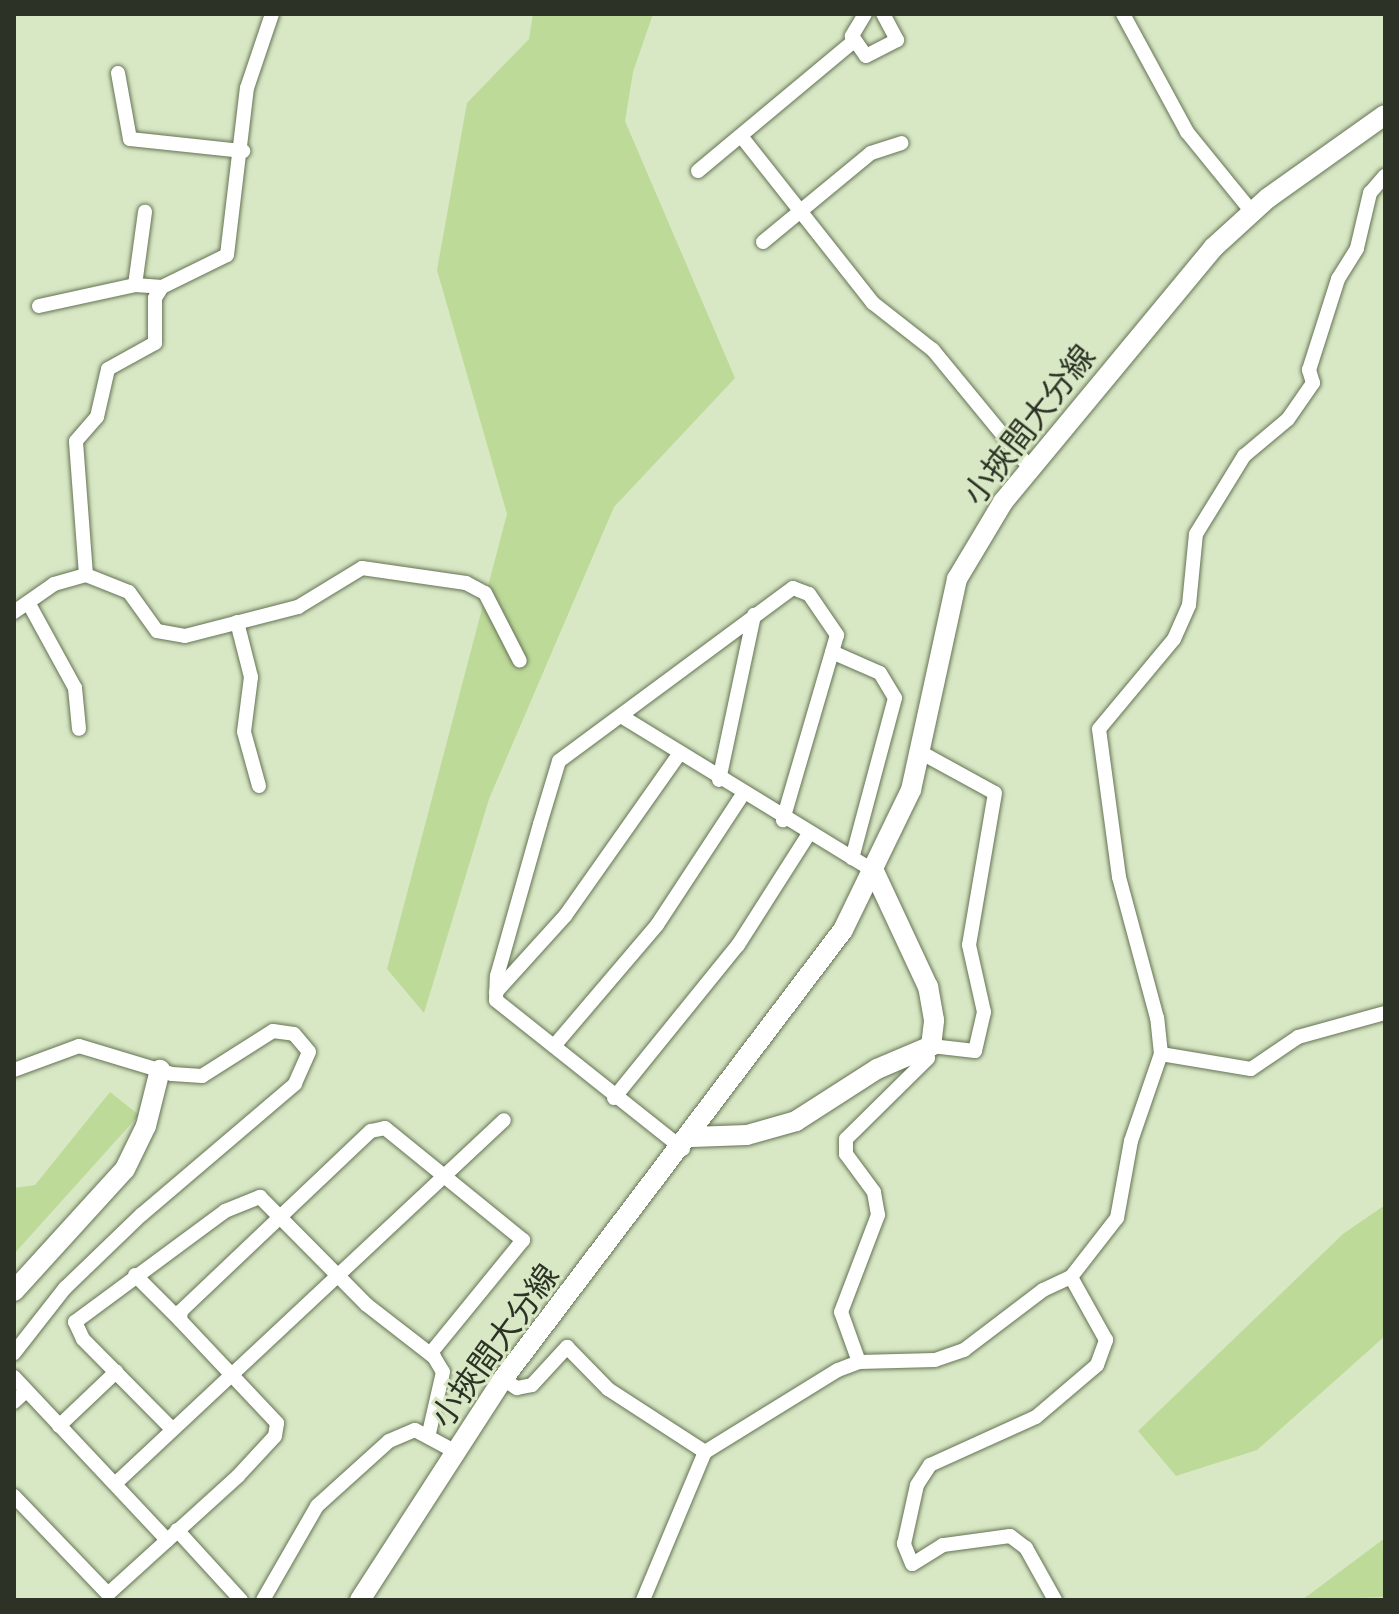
<!DOCTYPE html>
<html>
<head>
<meta charset="utf-8">
<style>
  body { margin:0 }
  #map { position:relative; width:1399px; height:1614px; overflow:hidden; background:#d8e8c5; font-family:Jost,"Noto Sans JP",sans-serif }
  div>[style] { position:absolute }
  .green>* { inset:0; background:#bdda99 }
  .roads { filter:drop-shadow(0 0 2px #657354) drop-shadow(0 0 2px #657354) }
  .street>* { height:14px; margin:-7px; padding:0 7px; transform-origin:7px; border-radius:7px; background:#fff }
  .secondary>* { height:20px; margin:-10px; padding:0 10px; transform-origin:10px; border-radius:10px; background:#fff }
  span { translate:-50% -50%; white-space:nowrap; text-align:center; line-height:1.15; -webkit-text-stroke:6px #d8e8c5; paint-order:stroke }
  .street-label { font-size:32px; color:#2c3225 }
  .frame { position:absolute; inset:0; border:16px solid #2c3225; pointer-events:none }
</style>
</head>
<body>
<div id="map">
  <div class="green">
    <i style="clip-path:polygon(533px 14px,653px 14px,633px 72px,625px 121px,735px 378px,614px 507px,489px 799px,424px 1013px,387px 969px,507px 514px,437px 270px,467px 103px,529px 39px)"></i>
    <i style="clip-path:polygon(110px 1092px,139px 1115px,14px 1254px,14px 1188px,35px 1185px)"></i>
    <i style="clip-path:polygon(1385px 1205px,1385px 1336px,1257px 1450px,1176px 1476px,1138px 1431px,1343px 1234px)"></i>
    <i style="clip-path:polygon(1385px 1538px,1385px 1597px,1302px 1600px)"></i>
  </div>
  <div class="roads">
    <div class="street">
      <i style="left:865px;top:14px;width:26px;rotate:121deg"></i>
      <i style="left:852px;top:36px;width:24px;rotate:55deg"></i>
      <i style="left:866px;top:56px;width:35px;rotate:-27deg"></i>
      <i style="left:897px;top:40px;width:30px;rotate:-118deg"></i>
      <i style="left:1123px;top:14px;width:134px;rotate:61.5deg"></i>
      <i style="left:1187px;top:132px;width:103px;rotate:50.9deg"></i>
      <i style="left:118px;top:73px;width:67px;rotate:79.7deg"></i>
      <i style="left:130px;top:139px;width:114px;rotate:6.1deg"></i>
      <i style="left:741px;top:136px;width:213px;rotate:51.7deg"></i>
      <i style="left:873px;top:303px;width:76px;rotate:38.1deg"></i>
      <i style="left:933px;top:350px;width:153px;rotate:50.6deg"></i>
      <i style="left:698px;top:171px;width:202px;rotate:-39.8deg"></i>
      <i style="left:763px;top:242px;width:140px;rotate:-39.5deg"></i>
      <i style="left:871px;top:153px;width:32px;rotate:-18deg"></i>
      <i style="left:135px;top:285px;width:74px;rotate:-82.2deg"></i>
      <i style="left:39px;top:306px;width:98px;rotate:-12.3deg"></i>
      <i style="left:135px;top:285px;width:27px;rotate:4deg"></i>
      <i style="left:86px;top:575px;width:134px;rotate:-94.3deg"></i>
      <i style="left:76px;top:441px;width:32px;rotate:-49deg"></i>
      <i style="left:97px;top:417px;width:49px;rotate:-77.1deg"></i>
      <i style="left:108px;top:369px;width:54px;rotate:-29deg"></i>
      <i style="left:155px;top:343px;width:45px;rotate:-90deg"></i>
      <i style="left:155px;top:298px;width:13px;rotate:-58deg"></i>
      <i style="left:162px;top:287px;width:72px;rotate:-26.2deg"></i>
      <i style="left:227px;top:255px;width:168px;rotate:-83.2deg"></i>
      <i style="left:247px;top:88px;width:78px;rotate:-71.3deg"></i>
      <i style="left:29px;top:604px;width:96px;rotate:61.3deg"></i>
      <i style="left:75px;top:688px;width:41px;rotate:84.4deg"></i>
      <i style="left:14px;top:612px;width:49px;rotate:-35deg"></i>
      <i style="left:54px;top:584px;width:33px;rotate:-16deg"></i>
      <i style="left:86px;top:575px;width:46px;rotate:21.6deg"></i>
      <i style="left:129px;top:592px;width:48px;rotate:54.3deg"></i>
      <i style="left:157px;top:631px;width:28px;rotate:10deg"></i>
      <i style="left:185px;top:636px;width:117px;rotate:-14.4deg"></i>
      <i style="left:298px;top:607px;width:75px;rotate:-31.4deg"></i>
      <i style="left:362px;top:568px;width:105px;rotate:8.2deg"></i>
      <i style="left:466px;top:583px;width:21px;rotate:28deg"></i>
      <i style="left:485px;top:593px;width:76px;rotate:62.8deg"></i>
      <i style="left:237px;top:622px;width:57px;rotate:75.7deg"></i>
      <i style="left:251px;top:677px;width:55px;rotate:97.3deg"></i>
      <i style="left:244px;top:732px;width:56px;rotate:74.5deg"></i>
      <i style="left:832px;top:652px;width:52px;rotate:23.6deg"></i>
      <i style="left:880px;top:673px;width:29px;rotate:59deg"></i>
      <i style="left:895px;top:698px;width:166px;rotate:105deg"></i>
      <i style="left:621px;top:716px;width:297px;rotate:31.5deg"></i>
      <i style="left:920px;top:752px;width:85px;rotate:28.7deg"></i>
      <i style="left:995px;top:793px;width:154px;rotate:99.7deg"></i>
      <i style="left:969px;top:945px;width:69px;rotate:77.4deg"></i>
      <i style="left:984px;top:1012px;width:40px;rotate:103deg"></i>
      <i style="left:975px;top:1051px;width:44px;rotate:-173.5deg"></i>
      <i style="left:719px;top:780px;width:169px;rotate:-78deg"></i>
      <i style="left:496px;top:992px;width:103px;rotate:-47.8deg"></i>
      <i style="left:565px;top:916px;width:196px;rotate:-54.8deg"></i>
      <i style="left:554px;top:1046px;width:159px;rotate:-49.6deg"></i>
      <i style="left:657px;top:925px;width:157px;rotate:-56.7deg"></i>
      <i style="left:1161px;top:1054px;width:91px;rotate:9.5deg"></i>
      <i style="left:1251px;top:1069px;width:57px;rotate:-34.2deg"></i>
      <i style="left:1298px;top:1037px;width:90px;rotate:-15.4deg"></i>
      <i style="left:14px;top:1070px;width:69px;rotate:-20.3deg"></i>
      <i style="left:79px;top:1046px;width:97px;rotate:16.8deg"></i>
      <i style="left:172px;top:1074px;width:30px;rotate:4deg"></i>
      <i style="left:202px;top:1076px;width:84px;rotate:-32.4deg"></i>
      <i style="left:273px;top:1031px;width:21px;rotate:8deg"></i>
      <i style="left:294px;top:1034px;width:23px;rotate:50deg"></i>
      <i style="left:309px;top:1052px;width:35px;rotate:114deg"></i>
      <i style="left:295px;top:1084px;width:201px;rotate:139.6deg"></i>
      <i style="left:142px;top:1214px;width:107px;rotate:136.1deg"></i>
      <i style="left:65px;top:1288px;width:83px;rotate:128.1deg"></i>
      <i style="left:614px;top:1098px;width:197px;rotate:-51deg"></i>
      <i style="left:738px;top:945px;width:130px;rotate:-57.5deg"></i>
      <i style="left:683px;top:1149px;width:239px;rotate:-141.5deg"></i>
      <i style="left:496px;top:1000px;width:24px;rotate:-88deg"></i>
      <i style="left:497px;top:976px;width:158px;rotate:-74.2deg"></i>
      <i style="left:540px;top:824px;width:66px;rotate:-73.2deg"></i>
      <i style="left:559px;top:761px;width:291px;rotate:-36.5deg"></i>
      <i style="left:793px;top:588px;width:17px;rotate:21deg"></i>
      <i style="left:809px;top:594px;width:50px;rotate:55.7deg"></i>
      <i style="left:837px;top:635px;width:193px;rotate:106.3deg"></i>
      <i style="left:135px;top:1275px;width:64px;rotate:45deg"></i>
      <i style="left:859px;top:1362px;width:53px;rotate:-109.8deg"></i>
      <i style="left:841px;top:1312px;width:104px;rotate:-69.1deg"></i>
      <i style="left:878px;top:1215px;width:23px;rotate:-100deg"></i>
      <i style="left:874px;top:1192px;width:47px;rotate:-126.4deg"></i>
      <i style="left:846px;top:1154px;width:15px;rotate:-90deg"></i>
      <i style="left:846px;top:1139px;width:115px;rotate:-44.6deg"></i>
      <i style="left:928px;top:1058px;width:7px;rotate:-124deg"></i>
      <i style="left:14px;top:1377px;width:224px;rotate:46.8deg"></i>
      <i style="left:503px;top:1379px;width:17px;rotate:33deg"></i>
      <i style="left:517px;top:1388px;width:15px;rotate:-11deg"></i>
      <i style="left:532px;top:1385px;width:52px;rotate:-47.4deg"></i>
      <i style="left:567px;top:1347px;width:59px;rotate:45.7deg"></i>
      <i style="left:608px;top:1389px;width:116px;rotate:33deg"></i>
      <i style="left:14px;top:1402px;width:16px;rotate:-43deg"></i>
      <i style="left:59px;top:1426px;width:79px;rotate:-43.5deg"></i>
      <i style="left:172px;top:1429px;width:127px;rotate:-134.7deg"></i>
      <i style="left:83px;top:1339px;width:19px;rotate:-115deg"></i>
      <i style="left:75px;top:1322px;width:187px;rotate:-36.5deg"></i>
      <i style="left:225px;top:1211px;width:38px;rotate:-22deg"></i>
      <i style="left:260px;top:1197px;width:152px;rotate:45.3deg"></i>
      <i style="left:367px;top:1305px;width:85px;rotate:37.8deg"></i>
      <i style="left:434px;top:1357px;width:17px;rotate:59deg"></i>
      <i style="left:443px;top:1372px;width:63px;rotate:102.9deg"></i>
      <i style="left:116px;top:1483px;width:531px;rotate:-43.09deg"></i>
      <i style="left:14px;top:1496px;width:136px;rotate:46.2deg"></i>
      <i style="left:108px;top:1594px;width:176px;rotate:-42.2deg"></i>
      <i style="left:238px;top:1476px;width:54px;rotate:-47.2deg"></i>
      <i style="left:275px;top:1436px;width:13px;rotate:-81deg"></i>
      <i style="left:277px;top:1423px;width:141px;rotate:-133.3deg"></i>
      <i style="left:180px;top:1320px;width:9px;rotate:-84deg"></i>
      <i style="left:181px;top:1311px;width:262px;rotate:-43.5deg"></i>
      <i style="left:371px;top:1131px;width:14px;rotate:-12deg"></i>
      <i style="left:385px;top:1128px;width:178px;rotate:39.1deg"></i>
      <i style="left:523px;top:1240px;width:147px;rotate:129.2deg"></i>
      <i style="left:177px;top:1530px;width:95px;rotate:47.6deg"></i>
      <i style="left:263px;top:1600px;width:108px;rotate:-60.1deg"></i>
      <i style="left:317px;top:1506px;width:97px;rotate:-42.1deg"></i>
      <i style="left:389px;top:1441px;width:28px;rotate:-23deg"></i>
      <i style="left:415px;top:1430px;width:47px;rotate:28.2deg"></i>
      <i style="left:643px;top:1600px;width:160px;rotate:-67.3deg"></i>
      <i style="left:705px;top:1452px;width:156px;rotate:-31.7deg"></i>
      <i style="left:838px;top:1370px;width:22px;rotate:-21deg"></i>
      <i style="left:859px;top:1362px;width:76px;rotate:-1.5deg"></i>
      <i style="left:935px;top:1360px;width:31px;rotate:-19deg"></i>
      <i style="left:964px;top:1350px;width:99px;rotate:-37.2deg"></i>
      <i style="left:1043px;top:1290px;width:31px;rotate:-25deg"></i>
      <i style="left:1071px;top:1277px;width:75px;rotate:-52.1deg"></i>
      <i style="left:1117px;top:1218px;width:78px;rotate:-79.7deg"></i>
      <i style="left:1131px;top:1141px;width:92px;rotate:-71deg"></i>
      <i style="left:1161px;top:1054px;width:36px;rotate:-96deg"></i>
      <i style="left:1157px;top:1018px;width:146px;rotate:-105.1deg"></i>
      <i style="left:1119px;top:877px;width:149px;rotate:-97.7deg"></i>
      <i style="left:1099px;top:729px;width:117px;rotate:-50.2deg"></i>
      <i style="left:1174px;top:639px;width:37px;rotate:-66deg"></i>
      <i style="left:1189px;top:605px;width:71px;rotate:-84.4deg"></i>
      <i style="left:1196px;top:534px;width:92px;rotate:-58.4deg"></i>
      <i style="left:1244px;top:456px;width:57px;rotate:-40.1deg"></i>
      <i style="left:1288px;top:419px;width:44px;rotate:-55.2deg"></i>
      <i style="left:1313px;top:383px;width:14px;rotate:-107deg"></i>
      <i style="left:1309px;top:370px;width:96px;rotate:-72.3deg"></i>
      <i style="left:1338px;top:279px;width:36px;rotate:-58deg"></i>
      <i style="left:1357px;top:248px;width:57px;rotate:-76.7deg"></i>
      <i style="left:1370px;top:193px;width:23px;rotate:-49deg"></i>
      <i style="left:1055px;top:1600px;width:60px;rotate:-119.1deg"></i>
      <i style="left:1026px;top:1548px;width:20px;rotate:-143deg"></i>
      <i style="left:1010px;top:1536px;width:68px;rotate:172.3deg"></i>
      <i style="left:943px;top:1545px;width:36px;rotate:148deg"></i>
      <i style="left:912px;top:1564px;width:22px;rotate:-112deg"></i>
      <i style="left:904px;top:1544px;width:60px;rotate:-77.6deg"></i>
      <i style="left:917px;top:1485px;width:24px;rotate:-57deg"></i>
      <i style="left:930px;top:1465px;width:116px;rotate:-24.4deg"></i>
      <i style="left:1036px;top:1417px;width:80px;rotate:-40.4deg"></i>
      <i style="left:1097px;top:1365px;width:27px;rotate:-70deg"></i>
      <i style="left:1106px;top:1340px;width:72px;rotate:-119.1deg"></i>
    </div>
    <div class="secondary">
      <i style="left:692px;top:1137px;width:55px;rotate:-2.1deg"></i>
      <i style="left:747px;top:1135px;width:51px;rotate:-15.9deg"></i>
      <i style="left:796px;top:1121px;width:96px;rotate:-32.7deg"></i>
      <i style="left:877px;top:1069px;width:59px;rotate:-23.1deg"></i>
      <i style="left:931px;top:1046px;width:26px;rotate:-83deg"></i>
      <i style="left:934px;top:1020px;width:34px;rotate:-100deg"></i>
      <i style="left:928px;top:987px;width:128px;rotate:-115deg"></i>
      <i style="left:14px;top:1291px;width:165px;rotate:-47.7deg"></i>
      <i style="left:125px;top:1169px;width:48px;rotate:-64deg"></i>
      <i style="left:146px;top:1126px;width:58px;rotate:-76deg"></i>
      <i style="left:360px;top:1600px;width:263px;rotate:-57.1deg"></i>
      <i style="left:503px;top:1379px;width:563px;rotate:-52.87deg"></i>
      <i style="left:843px;top:930px;width:156px;rotate:-64.1deg"></i>
      <i style="left:911px;top:790px;width:216px;rotate:-77.7deg"></i>
      <i style="left:957px;top:579px;width:90px;rotate:-59.1deg"></i>
      <i style="left:1003px;top:502px;width:330px;rotate:-50.4deg"></i>
      <i style="left:1213px;top:248px;width:74px;rotate:-42.3deg"></i>
      <i style="left:1268px;top:198px;width:143px;rotate:-35.4deg"></i>
    </div>
  </div>
  <div class="street-label">
    <span style="left:1029px;top:425px;rotate:-52deg">小挾間大分線</span>
    <span style="left:495px;top:1346px;rotate:-54deg">小挾間大分線</span>
  </div>
  <div class="frame"></div>
</div>
</body>
</html>
